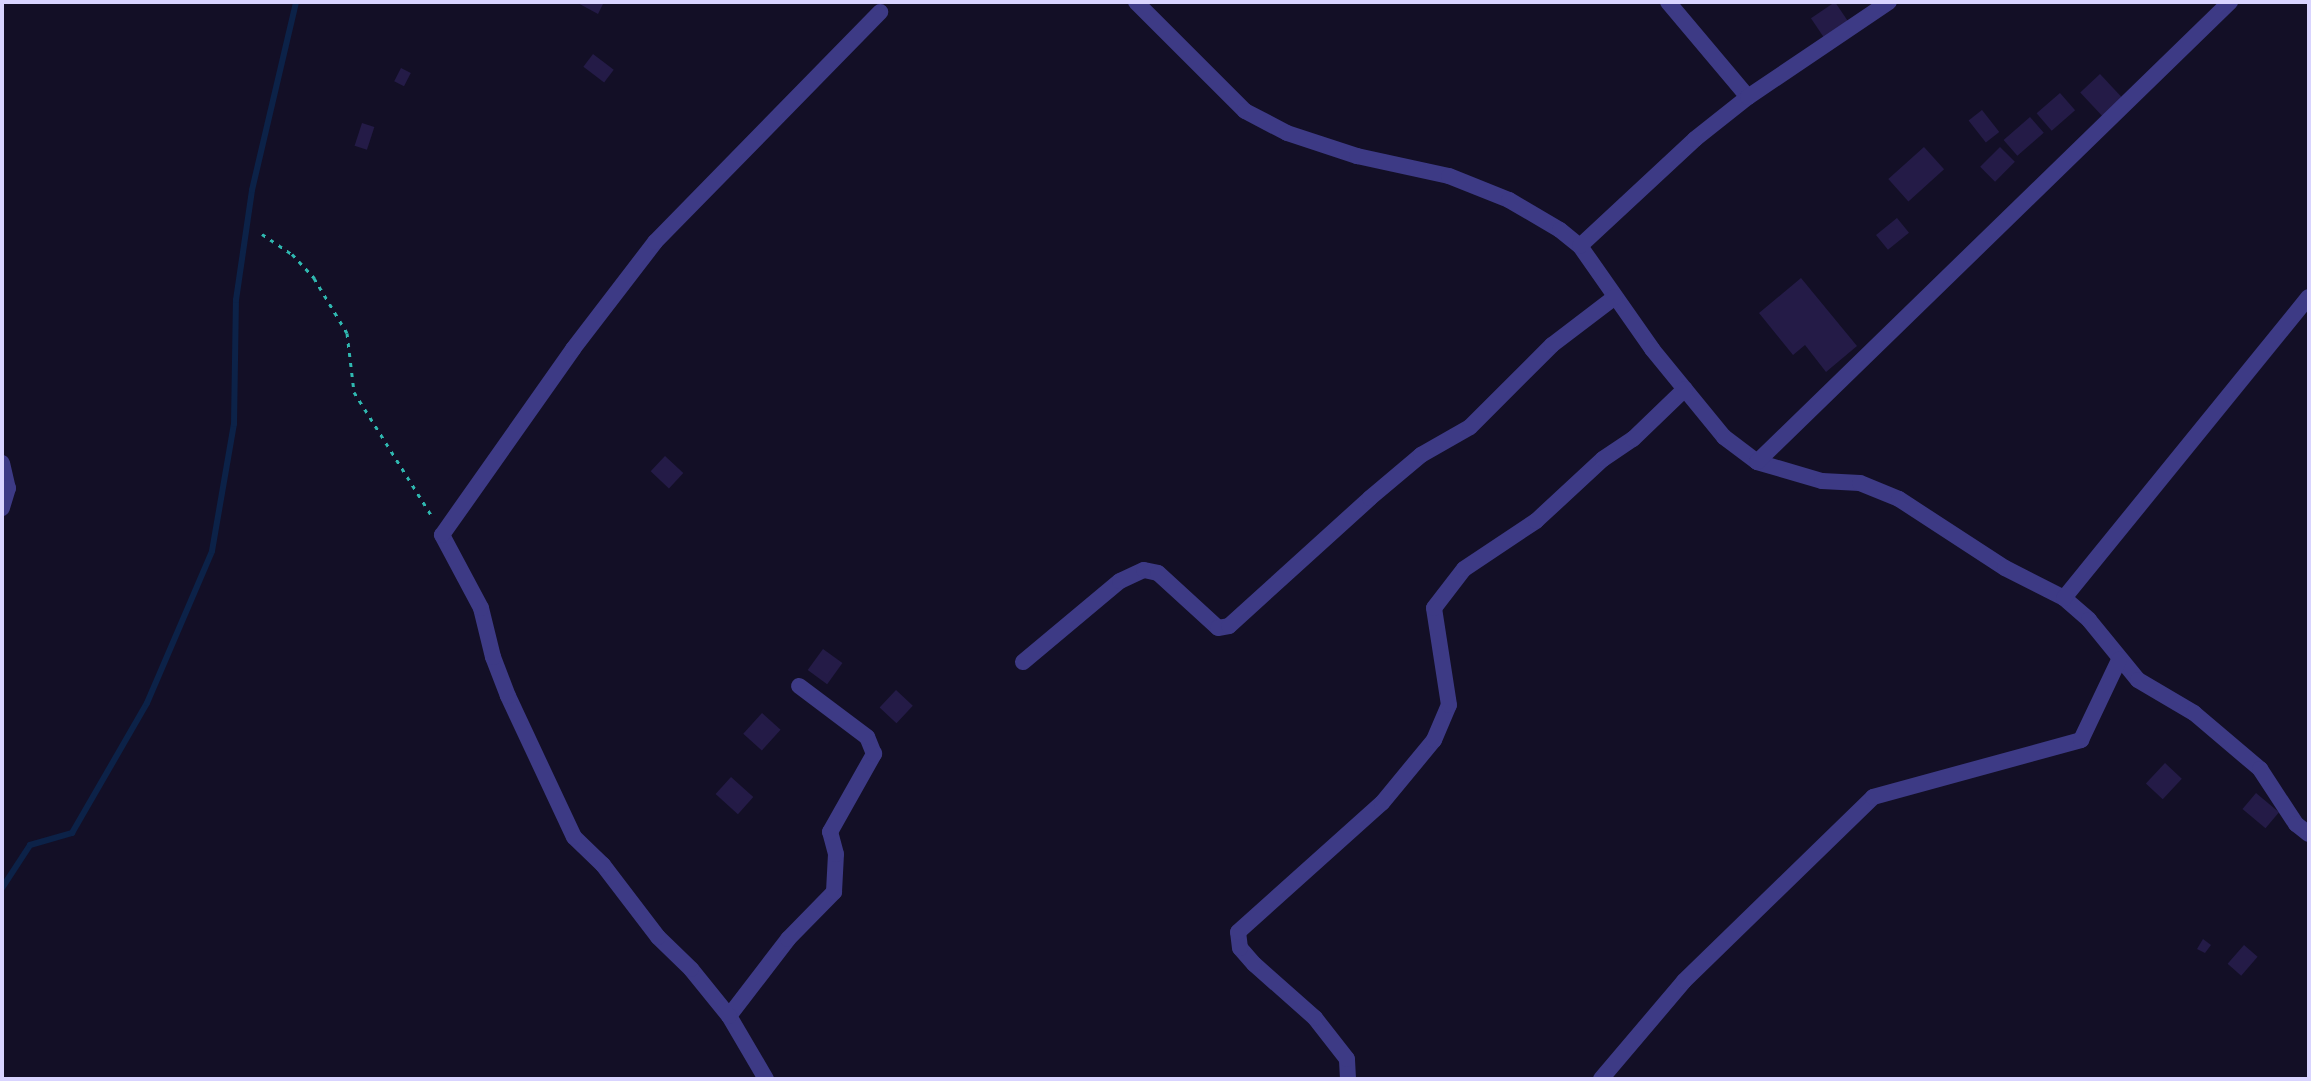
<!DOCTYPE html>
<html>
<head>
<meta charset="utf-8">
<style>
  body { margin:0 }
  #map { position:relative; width:2311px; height:1081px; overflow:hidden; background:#130f26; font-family:"Sofia Sans Condensed",sans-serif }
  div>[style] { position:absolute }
  .stream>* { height:6px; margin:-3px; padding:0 3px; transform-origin:3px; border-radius:3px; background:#0c2248 }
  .building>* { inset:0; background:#241b47; transform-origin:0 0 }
  .path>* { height:3px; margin-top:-1.5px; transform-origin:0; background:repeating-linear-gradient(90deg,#2fb8b0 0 4px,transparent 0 10px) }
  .minor>* { height:16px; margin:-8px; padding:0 8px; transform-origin:8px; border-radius:8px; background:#3d3a85 }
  span { translate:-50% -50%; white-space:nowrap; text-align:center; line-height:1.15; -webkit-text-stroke:6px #130f26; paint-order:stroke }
  .frame { position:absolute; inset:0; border:4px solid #d9d4ff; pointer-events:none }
</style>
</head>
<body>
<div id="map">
  <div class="stream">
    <i style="left:2px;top:888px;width:51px;rotate:-56.9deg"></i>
    <i style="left:30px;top:845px;width:44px;rotate:-15.9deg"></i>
    <i style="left:72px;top:833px;width:150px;rotate:-60deg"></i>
    <i style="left:147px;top:703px;width:165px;rotate:-66.8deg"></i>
    <i style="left:212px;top:551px;width:129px;rotate:-80.2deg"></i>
    <i style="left:234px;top:424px;width:124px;rotate:-89.1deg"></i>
    <i style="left:236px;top:300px;width:111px;rotate:-81.7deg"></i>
    <i style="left:252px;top:190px;width:193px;rotate:-76.8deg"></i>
  </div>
  <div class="building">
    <i style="clip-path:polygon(576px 2px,604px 2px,598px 14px)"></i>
    <i style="left:1835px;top:2px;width:25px;height:29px;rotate:56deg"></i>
    <i style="left:593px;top:54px;width:26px;height:16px;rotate:37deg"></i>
    <i style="left:401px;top:68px;width:11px;height:15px;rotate:27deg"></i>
    <i style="left:2100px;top:74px;width:37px;height:27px;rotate:47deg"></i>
    <i style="left:2060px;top:93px;width:23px;height:31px;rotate:49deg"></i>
    <i style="left:1982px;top:110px;width:28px;height:17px;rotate:52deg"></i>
    <i style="left:2030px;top:117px;width:21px;height:35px;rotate:49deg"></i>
    <i style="left:362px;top:123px;width:13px;height:24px;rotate:18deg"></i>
    <i style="left:1924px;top:147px;width:30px;height:48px;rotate:48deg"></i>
    <i style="left:2000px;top:147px;width:21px;height:28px;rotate:45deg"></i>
    <i style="left:1897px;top:218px;width:19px;height:27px;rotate:51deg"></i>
    <i style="clip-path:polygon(1801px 278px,1857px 346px,1826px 372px,1805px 345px,1793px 355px,1759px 313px)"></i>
    <i style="left:665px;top:456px;width:25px;height:21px;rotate:43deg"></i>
    <i style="left:823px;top:649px;width:24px;height:26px;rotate:36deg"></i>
    <i style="left:896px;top:690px;width:23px;height:24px;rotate:43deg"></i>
    <i style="left:762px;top:713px;width:25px;height:28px;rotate:42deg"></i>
    <i style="left:2165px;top:763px;width:23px;height:28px;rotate:43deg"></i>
    <i style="left:731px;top:777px;width:30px;height:23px;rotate:42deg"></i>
    <i style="left:2256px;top:793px;width:30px;height:21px;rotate:40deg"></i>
    <i style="clip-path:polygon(2203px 939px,2211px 945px,2205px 953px,2197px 949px)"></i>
    <i style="left:2244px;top:945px;width:18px;height:25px;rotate:41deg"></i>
  </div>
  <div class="path">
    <i style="left:262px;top:234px;width:36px;rotate:34deg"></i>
    <i style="left:292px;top:254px;width:33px;rotate:47deg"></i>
    <i style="left:314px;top:278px;width:64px;rotate:59deg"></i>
    <i style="left:347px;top:333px;width:59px;rotate:83.2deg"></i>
    <i style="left:354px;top:392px;width:149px;rotate:57.9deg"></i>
  </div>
  <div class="minor">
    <i style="left:1136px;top:2px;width:154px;rotate:45deg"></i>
    <i style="left:1245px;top:111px;width:47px;rotate:27.6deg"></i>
    <i style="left:1287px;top:133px;width:74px;rotate:18.2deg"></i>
    <i style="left:1357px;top:156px;width:94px;rotate:12.3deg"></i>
    <i style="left:1449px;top:176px;width:65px;rotate:21.8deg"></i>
    <i style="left:1509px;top:200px;width:59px;rotate:30.5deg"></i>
    <i style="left:1560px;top:230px;width:26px;rotate:39deg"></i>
    <i style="left:1580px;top:246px;width:126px;rotate:55deg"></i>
    <i style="left:1652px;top:349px;width:114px;rotate:50.7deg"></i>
    <i style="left:1724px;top:437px;width:41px;rotate:37.1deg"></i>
    <i style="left:1757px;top:462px;width:68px;rotate:16.3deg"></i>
    <i style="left:1822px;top:481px;width:38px;rotate:3deg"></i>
    <i style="left:1860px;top:483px;width:42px;rotate:22.3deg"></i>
    <i style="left:1899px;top:499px;width:126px;rotate:33.1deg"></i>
    <i style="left:2005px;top:568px;width:66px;rotate:27deg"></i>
    <i style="left:2064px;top:598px;width:33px;rotate:41deg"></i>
    <i style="left:2089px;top:620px;width:77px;rotate:50.8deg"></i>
    <i style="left:2138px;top:680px;width:65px;rotate:30.5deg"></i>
    <i style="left:2194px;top:713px;width:87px;rotate:40.3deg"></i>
    <i style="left:2260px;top:769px;width:66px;rotate:56.8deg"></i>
    <i style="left:2296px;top:824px;width:16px;rotate:38deg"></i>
    <i style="left:1668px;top:2px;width:124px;rotate:49.9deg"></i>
    <i style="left:1580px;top:246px;width:157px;rotate:-42.9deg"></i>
    <i style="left:1695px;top:139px;width:68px;rotate:-38.4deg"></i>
    <i style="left:1748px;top:97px;width:170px;rotate:-34deg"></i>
    <i style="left:1757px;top:462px;width:660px;rotate:-44.2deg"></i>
    <i style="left:2px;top:463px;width:26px;rotate:77deg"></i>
    <i style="left:8px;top:488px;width:21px;rotate:107deg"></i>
    <i style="left:2064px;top:598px;width:388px;rotate:-50.9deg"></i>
    <i style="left:1023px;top:662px;width:126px;rotate:-39.9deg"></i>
    <i style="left:1120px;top:581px;width:26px;rotate:-25deg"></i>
    <i style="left:1144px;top:570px;width:14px;rotate:12deg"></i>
    <i style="left:1158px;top:573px;width:81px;rotate:42.5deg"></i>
    <i style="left:1218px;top:628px;width:11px;rotate:-10deg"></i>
    <i style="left:1229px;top:626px;width:190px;rotate:-42.2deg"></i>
    <i style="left:1370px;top:498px;width:67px;rotate:-40.1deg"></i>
    <i style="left:1421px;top:455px;width:56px;rotate:-29.7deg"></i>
    <i style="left:1470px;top:427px;width:116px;rotate:-45deg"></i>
    <i style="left:1552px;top:345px;width:79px;rotate:-37.3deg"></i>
    <i style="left:729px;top:1016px;width:97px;rotate:-52.5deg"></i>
    <i style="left:788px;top:939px;width:66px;rotate:-45.6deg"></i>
    <i style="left:834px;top:892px;width:38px;rotate:-87deg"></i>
    <i style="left:836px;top:854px;width:23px;rotate:-105deg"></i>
    <i style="left:830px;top:832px;width:90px;rotate:-60.6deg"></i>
    <i style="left:874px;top:754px;width:18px;rotate:-112deg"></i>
    <i style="left:867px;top:737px;width:85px;rotate:-143.1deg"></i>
    <i style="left:766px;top:1079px;width:73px;rotate:-120.4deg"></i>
    <i style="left:729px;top:1016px;width:60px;rotate:-129deg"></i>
    <i style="left:691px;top:969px;width:46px;rotate:-135.9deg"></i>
    <i style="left:658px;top:937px;width:91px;rotate:-127.4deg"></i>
    <i style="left:603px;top:865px;width:40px;rotate:-136deg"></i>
    <i style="left:574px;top:837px;width:156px;rotate:-115.1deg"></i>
    <i style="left:508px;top:696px;width:42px;rotate:-111deg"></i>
    <i style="left:493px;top:657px;width:50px;rotate:-103.8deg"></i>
    <i style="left:481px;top:608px;width:83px;rotate:-118.1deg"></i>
    <i style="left:442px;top:535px;width:228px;rotate:-54.8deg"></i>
    <i style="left:573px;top:349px;width:135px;rotate:-52.5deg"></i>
    <i style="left:655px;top:242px;width:322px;rotate:-45.6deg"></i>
    <i style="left:1348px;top:1079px;width:20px;rotate:-93deg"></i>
    <i style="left:1347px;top:1059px;width:52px;rotate:-128deg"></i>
    <i style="left:1315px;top:1018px;width:81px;rotate:-138.5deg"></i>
    <i style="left:1254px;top:964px;width:21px;rotate:-131deg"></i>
    <i style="left:1240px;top:948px;width:16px;rotate:-97deg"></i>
    <i style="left:1238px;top:932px;width:193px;rotate:-41.9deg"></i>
    <i style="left:1382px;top:803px;width:82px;rotate:-50.5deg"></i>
    <i style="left:1434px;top:740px;width:38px;rotate:-67deg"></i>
    <i style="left:1449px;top:705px;width:98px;rotate:-98.8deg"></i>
    <i style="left:1434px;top:608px;width:49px;rotate:-52.4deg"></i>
    <i style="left:1464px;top:569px;width:87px;rotate:-33.7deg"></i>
    <i style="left:1536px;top:521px;width:91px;rotate:-42.8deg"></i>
    <i style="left:1603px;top:459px;width:36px;rotate:-34deg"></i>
    <i style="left:1633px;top:439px;width:72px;rotate:-43.9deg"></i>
    <i style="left:1601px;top:1079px;width:128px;rotate:-49.7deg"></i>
    <i style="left:1684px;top:981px;width:264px;rotate:-44.2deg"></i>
    <i style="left:1873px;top:797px;width:216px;rotate:-15.3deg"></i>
    <i style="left:2081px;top:740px;width:89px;rotate:-64.6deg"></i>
  </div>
  <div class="frame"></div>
</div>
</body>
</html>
